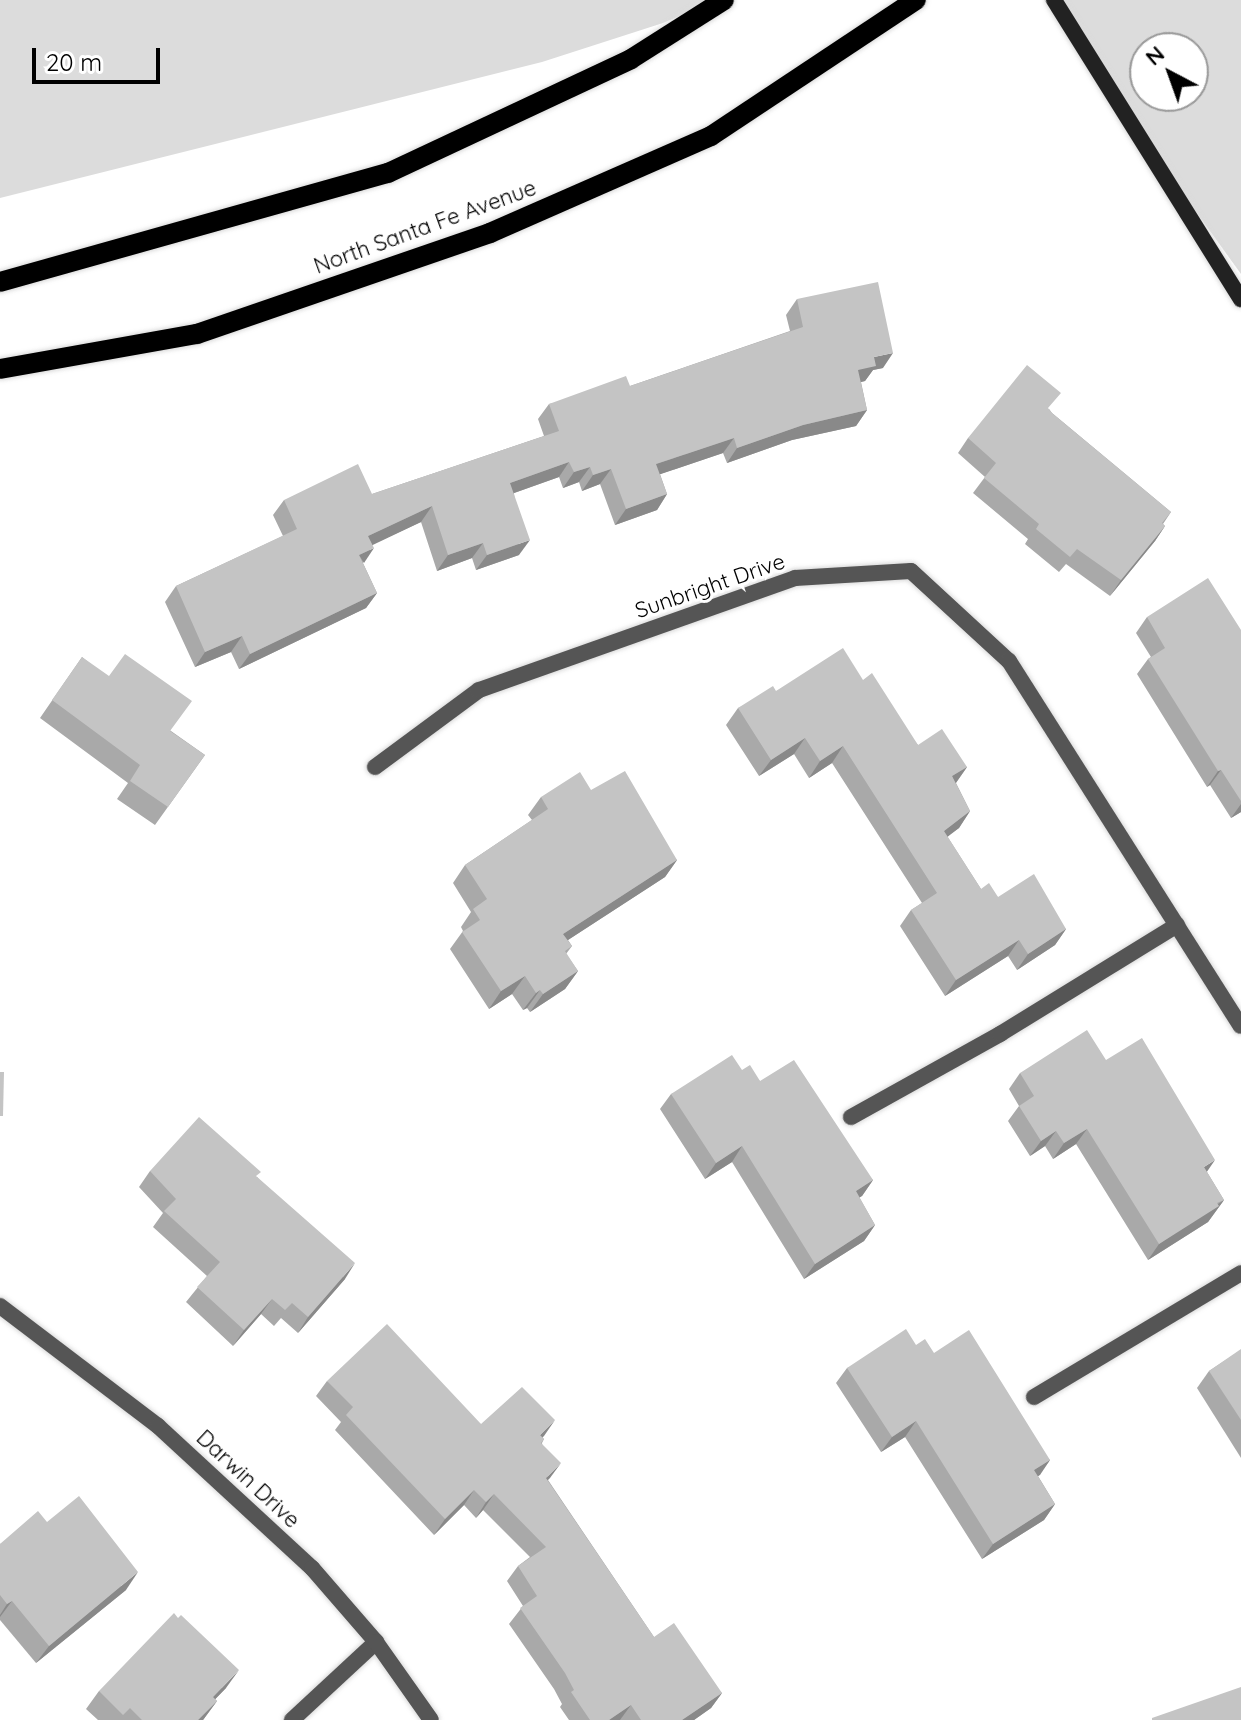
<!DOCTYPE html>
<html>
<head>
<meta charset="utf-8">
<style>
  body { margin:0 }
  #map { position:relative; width:1241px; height:1720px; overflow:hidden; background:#fff; font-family:Quicksand,sans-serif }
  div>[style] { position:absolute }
  .green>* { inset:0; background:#dcdcdc }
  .roads { filter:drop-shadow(0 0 2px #dbdbdb) drop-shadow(0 0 2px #dbdbdb) }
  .service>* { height:16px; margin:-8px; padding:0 8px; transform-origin:8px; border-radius:8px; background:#555 }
  .minor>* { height:16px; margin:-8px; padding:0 8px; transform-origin:8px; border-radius:8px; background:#555 }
  .tertiary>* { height:16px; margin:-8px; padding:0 8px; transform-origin:8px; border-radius:8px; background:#555 }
  .secondary>* { height:16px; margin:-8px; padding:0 8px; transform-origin:8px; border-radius:8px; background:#222 }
  .primary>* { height:20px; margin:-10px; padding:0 10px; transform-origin:10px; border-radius:10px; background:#000 }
  .wall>* { inset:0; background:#a9a9a9 }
  .shaded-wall>* { inset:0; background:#898989 }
  .building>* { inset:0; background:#c4c4c4 }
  span { translate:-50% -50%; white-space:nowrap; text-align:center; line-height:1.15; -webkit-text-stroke:6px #fff; paint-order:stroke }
  .street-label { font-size:22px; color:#000 }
  .north { position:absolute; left:1129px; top:32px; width:80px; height:80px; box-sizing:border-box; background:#fff; border:2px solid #999; border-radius:50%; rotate:319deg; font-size:22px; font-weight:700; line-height:32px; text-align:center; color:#000 }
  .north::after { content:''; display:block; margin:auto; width:28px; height:36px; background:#000; clip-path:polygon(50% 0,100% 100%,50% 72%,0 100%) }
  .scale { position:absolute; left:32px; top:48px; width:128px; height:36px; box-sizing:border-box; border:4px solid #000; border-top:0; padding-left:10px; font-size:24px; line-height:28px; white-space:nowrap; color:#000; -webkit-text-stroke:6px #fff; paint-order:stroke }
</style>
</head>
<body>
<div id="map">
  <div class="green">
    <i style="clip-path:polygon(0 0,717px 0,663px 23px,542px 62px,0 198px)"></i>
    <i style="clip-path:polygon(evenodd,1044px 0,1241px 0,1241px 274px,1184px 195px,1044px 0,1145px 48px,1193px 48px,1193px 96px,1145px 96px,1145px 48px)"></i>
  </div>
  <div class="roads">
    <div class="service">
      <i style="left:851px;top:1117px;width:171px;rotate:-29.1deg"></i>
      <i style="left:1000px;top:1034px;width:208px;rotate:-31.6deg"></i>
      <i style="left:1034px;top:1397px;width:241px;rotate:-30.9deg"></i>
      <i style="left:292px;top:1720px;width:115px;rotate:-42.9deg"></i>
    </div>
    <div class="minor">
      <i style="left:375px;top:767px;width:129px;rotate:-36.5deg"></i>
      <i style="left:479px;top:690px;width:335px;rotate:-19.5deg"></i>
      <i style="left:795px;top:578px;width:116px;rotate:-3.5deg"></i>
      <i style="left:911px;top:571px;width:133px;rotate:42.6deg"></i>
      <i style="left:1009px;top:661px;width:432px;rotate:57.6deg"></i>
    </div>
    <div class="tertiary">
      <i style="left:0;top:1306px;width:198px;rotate:37.2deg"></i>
      <i style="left:158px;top:1426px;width:209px;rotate:42.7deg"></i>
      <i style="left:312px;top:1568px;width:98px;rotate:49.1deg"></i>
      <i style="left:376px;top:1642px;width:95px;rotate:54.8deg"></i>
    </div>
    <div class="secondary">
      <i style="left:1054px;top:0;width:353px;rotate:58deg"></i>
    </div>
    <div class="primary">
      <i style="left:0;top:282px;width:403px;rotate:-15.7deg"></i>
      <i style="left:388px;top:173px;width:268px;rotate:-25.1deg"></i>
      <i style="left:631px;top:59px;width:110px;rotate:-32.4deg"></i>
      <i style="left:0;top:369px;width:200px;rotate:-10.1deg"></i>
      <i style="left:197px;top:334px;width:310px;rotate:-19deg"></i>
      <i style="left:490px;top:233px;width:241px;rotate:-23.7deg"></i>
      <i style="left:711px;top:136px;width:246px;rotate:-33.6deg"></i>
    </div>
  </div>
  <div class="wall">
    <i style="clip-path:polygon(797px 299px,883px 368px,873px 370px,865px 381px,861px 382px,867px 410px,856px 426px,792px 440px,727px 463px,723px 453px,660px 474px,667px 494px,657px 510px,615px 525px,600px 484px,582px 491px,579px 482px,563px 488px,559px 477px,514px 493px,519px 555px,476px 570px,472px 558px,437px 571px,421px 522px,373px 544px,363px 563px,377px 593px,366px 608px,239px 669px,231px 652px,195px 667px,165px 602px,176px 586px,283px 536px,273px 515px,284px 500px,372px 494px,544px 436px,538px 419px,549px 404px,630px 386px,790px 331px,786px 315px)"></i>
    <i style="clip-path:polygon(1049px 409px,1052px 413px,1171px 512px,1163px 524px,1165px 526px,1155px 541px,1110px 596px,1066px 564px,1059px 572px,1025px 544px,1028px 539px,973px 493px,985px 477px,958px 453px,968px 438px)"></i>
    <i style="clip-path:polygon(1147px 617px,1241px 630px,1241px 812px,1231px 818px,1210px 785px,1207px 787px,1137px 674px,1148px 659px,1151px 657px,1136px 633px)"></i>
    <i style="clip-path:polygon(82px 657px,171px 731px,205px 755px,155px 825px,117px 799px,128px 783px,40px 718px)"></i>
    <i style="clip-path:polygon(863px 680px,918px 745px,967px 767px,956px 783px,970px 811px,959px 828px,947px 836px,981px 889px,1066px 929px,1055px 945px,1017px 970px,1008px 956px,945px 996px,900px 926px,911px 910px,922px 903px,832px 763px,809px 778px,794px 754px,759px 776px,726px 725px,738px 708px,776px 691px)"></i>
    <i style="clip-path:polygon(591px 790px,677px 860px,665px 877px,568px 940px,572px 946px,566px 954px,578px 971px,565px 989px,530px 1012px,527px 1008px,523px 1010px,512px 994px,489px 1009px,450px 949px,463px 931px,461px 927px,471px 912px,453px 883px,465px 865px,532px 820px,528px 815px,541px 797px)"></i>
    <i style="clip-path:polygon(1106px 1060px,1207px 1172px,1224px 1200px,1208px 1222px,1148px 1260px,1076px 1144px,1053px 1159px,1045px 1146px,1030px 1156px,1008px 1121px,1019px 1106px,1009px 1089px,1020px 1073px)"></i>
    <i style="clip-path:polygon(742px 1070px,760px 1081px,873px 1180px,862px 1196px,859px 1197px,875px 1225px,864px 1241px,804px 1279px,732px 1162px,705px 1179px,660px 1109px,671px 1094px)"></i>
    <i style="clip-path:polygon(150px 1171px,257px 1177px,345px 1279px,298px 1333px,281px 1318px,274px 1326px,261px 1314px,233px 1346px,186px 1302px,207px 1276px,153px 1227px,163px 1213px,139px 1187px)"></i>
    <i style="clip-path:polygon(916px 1345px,1050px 1460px,1038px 1476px,1055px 1504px,1044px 1520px,982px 1559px,905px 1437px,881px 1452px,836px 1383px,847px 1368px)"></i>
    <i style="clip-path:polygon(1241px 1350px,1241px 1458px,1197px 1388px,1209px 1371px)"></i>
    <i style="clip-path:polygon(327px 1381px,481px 1424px,542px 1437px,544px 1439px,542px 1443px,548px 1480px,654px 1637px,722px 1693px,711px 1708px,694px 1720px,569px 1720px,560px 1707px,562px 1704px,554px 1689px,509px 1624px,523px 1606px,507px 1581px,518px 1566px,530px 1557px,483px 1510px,476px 1518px,464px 1505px,434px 1535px,335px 1430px,341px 1422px,316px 1396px)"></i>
    <i style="clip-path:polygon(47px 1522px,126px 1590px,36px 1663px,0 1620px,0 1544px)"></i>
    <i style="clip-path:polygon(226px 1688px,215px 1699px,217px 1701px,203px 1720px,98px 1720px,86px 1709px,99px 1691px)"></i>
  </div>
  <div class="shaded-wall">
    <i style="clip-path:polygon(893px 353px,883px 368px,873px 370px,865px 381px,848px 385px,858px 370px,874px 357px)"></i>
    <i style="clip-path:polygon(867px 410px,856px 426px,792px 440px,727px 463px,737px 448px,803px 425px)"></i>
    <i style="clip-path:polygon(734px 438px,723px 453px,646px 479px,656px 464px)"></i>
    <i style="clip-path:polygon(569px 462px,559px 477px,500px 498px,510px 483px)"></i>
    <i style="clip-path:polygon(590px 467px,579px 482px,563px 488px,574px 472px)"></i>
    <i style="clip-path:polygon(611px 469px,600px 484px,582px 491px,593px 475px)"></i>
    <i style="clip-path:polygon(667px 494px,657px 510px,615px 525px,626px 509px)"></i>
    <i style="clip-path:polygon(432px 506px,421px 522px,358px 552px,368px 536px)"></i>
    <i style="clip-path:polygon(1165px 526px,1155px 541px,1110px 596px,1121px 580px)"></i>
    <i style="clip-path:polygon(530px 540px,519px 555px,476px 570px,487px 555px)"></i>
    <i style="clip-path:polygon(483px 543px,472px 558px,437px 571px,448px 555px)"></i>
    <i style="clip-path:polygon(374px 548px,364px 563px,359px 555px)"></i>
    <i style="clip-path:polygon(377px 593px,366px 608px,239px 669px,250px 654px)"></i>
    <i style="clip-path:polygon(242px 636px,231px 652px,195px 667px,205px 652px)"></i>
    <i style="clip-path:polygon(805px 738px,794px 754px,759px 776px,771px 760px)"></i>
    <i style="clip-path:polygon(843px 746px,832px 763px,809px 778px,820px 761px)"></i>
    <i style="clip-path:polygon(967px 767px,955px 784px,952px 776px)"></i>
    <i style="clip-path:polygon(1221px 770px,1210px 785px,1207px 787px,1218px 771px)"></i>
    <i style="clip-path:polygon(1241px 804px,1241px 812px,1231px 818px)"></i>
    <i style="clip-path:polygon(970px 811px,959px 828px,933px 848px,944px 831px)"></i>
    <i style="clip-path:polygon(677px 860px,665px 877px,551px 951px,563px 934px)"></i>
    <i style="clip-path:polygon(1066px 929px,1055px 945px,1017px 970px,1028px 954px)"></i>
    <i style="clip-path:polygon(1019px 940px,1008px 956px,945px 996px,956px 980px)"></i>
    <i style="clip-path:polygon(578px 971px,565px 989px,530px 1012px,543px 994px)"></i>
    <i style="clip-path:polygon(525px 976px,512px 994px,489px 1009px,501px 991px)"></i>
    <i style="clip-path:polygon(540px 990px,527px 1008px,523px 1010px,536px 993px)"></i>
    <i style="clip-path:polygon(1087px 1129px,1076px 1144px,1053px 1159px,1064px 1143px)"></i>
    <i style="clip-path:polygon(1056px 1131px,1045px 1146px,1030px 1156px,1041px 1141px)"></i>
    <i style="clip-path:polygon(742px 1146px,732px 1162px,705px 1179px,716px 1163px)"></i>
    <i style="clip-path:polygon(1215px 1160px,1204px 1176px,1204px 1167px)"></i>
    <i style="clip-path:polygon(873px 1180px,862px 1196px,845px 1207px,856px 1191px)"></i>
    <i style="clip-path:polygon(1224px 1200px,1208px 1222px,1148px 1260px,1159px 1244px)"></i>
    <i style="clip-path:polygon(875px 1225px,864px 1241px,804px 1279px,815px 1264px)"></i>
    <i style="clip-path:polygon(355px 1263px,345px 1279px,298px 1333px,308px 1317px)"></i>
    <i style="clip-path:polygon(272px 1299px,261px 1314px,233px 1346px,244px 1330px)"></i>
    <i style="clip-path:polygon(555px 1420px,544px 1436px,529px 1451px,540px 1435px)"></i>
    <i style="clip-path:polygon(916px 1421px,905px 1437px,881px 1452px,892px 1437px)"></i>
    <i style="clip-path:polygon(1050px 1460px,1040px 1475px,1023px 1485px,1034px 1470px)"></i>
    <i style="clip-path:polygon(561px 1463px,550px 1478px,535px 1493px,546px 1478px)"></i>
    <i style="clip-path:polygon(474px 1490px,464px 1505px,434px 1535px,445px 1519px)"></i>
    <i style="clip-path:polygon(494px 1494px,483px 1510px,476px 1518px,486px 1502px)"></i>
    <i style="clip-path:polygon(1055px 1504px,1044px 1520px,982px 1559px,993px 1544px)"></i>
    <i style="clip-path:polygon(138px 1572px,126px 1590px,36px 1663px,49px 1646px)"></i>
    <i style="clip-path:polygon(12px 1601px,0 1617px,0 1615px,7px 1604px)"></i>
    <i style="clip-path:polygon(239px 1670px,226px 1688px,200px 1715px,213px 1697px)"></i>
    <i style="clip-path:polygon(722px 1693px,711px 1708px,694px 1720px,682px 1720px)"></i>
    <i style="clip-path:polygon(217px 1701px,203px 1720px,198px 1720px)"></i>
    <i style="clip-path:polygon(631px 1705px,620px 1720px,609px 1720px)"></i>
  </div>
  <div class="building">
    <i style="clip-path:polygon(878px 282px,893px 353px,874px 357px,876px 366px,858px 370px,867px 410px,803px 425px,737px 448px,734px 438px,656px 464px,667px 494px,626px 509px,611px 469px,593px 475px,590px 467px,574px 472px,569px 462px,510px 483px,530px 540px,487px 555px,483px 543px,448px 555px,432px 506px,368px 536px,374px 548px,359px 555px,377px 593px,250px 654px,242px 636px,205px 652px,176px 586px,297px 529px,284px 500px,358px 464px,372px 494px,559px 431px,549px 404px,626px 376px,630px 386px,803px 327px,797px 299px)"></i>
    <i style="clip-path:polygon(1027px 365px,1061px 393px,1048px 408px,1052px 413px,1171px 512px,1162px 523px,1165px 526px,1121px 580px,1077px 549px,1070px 557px,1036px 529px,1039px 524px,984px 478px,996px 463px,968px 438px)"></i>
    <i style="clip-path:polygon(1208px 578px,1241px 630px,1241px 801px,1221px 770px,1218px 771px,1148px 659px,1165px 648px,1147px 617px)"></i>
    <i style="clip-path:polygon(843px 648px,863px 680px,872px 673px,918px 745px,942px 729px,967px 767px,952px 776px,970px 811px,944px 831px,981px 889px,989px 883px,998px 897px,1034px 874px,1066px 929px,1028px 954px,1019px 940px,956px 980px,911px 910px,937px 893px,843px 746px,820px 761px,805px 738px,771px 760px,738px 708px,773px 686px,776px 691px)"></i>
    <i style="clip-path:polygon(125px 654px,192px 701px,170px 731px,205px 755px,168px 807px,130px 781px,140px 765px,52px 700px,82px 657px,109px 676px)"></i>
    <i style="clip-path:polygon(625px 771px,677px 860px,563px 934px,572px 946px,565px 951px,578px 971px,543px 994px,540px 990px,536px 993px,525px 976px,501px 991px,462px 932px,480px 920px,473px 909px,487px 899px,465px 865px,548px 809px,541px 797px,580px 772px,591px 790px)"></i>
    <i style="clip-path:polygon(1087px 1030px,1106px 1060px,1142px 1038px,1215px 1160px,1204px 1167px,1224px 1200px,1217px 1203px,1219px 1206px,1159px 1244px,1087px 1129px,1064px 1143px,1056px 1131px,1041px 1141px,1019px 1106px,1034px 1096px,1020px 1073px)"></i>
    <i style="clip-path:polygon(732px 1055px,742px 1070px,750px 1065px,760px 1081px,794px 1060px,873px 1180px,856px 1191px,875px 1225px,815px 1264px,742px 1146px,716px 1163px,671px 1094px)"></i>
    <i style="clip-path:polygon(0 1072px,4px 1072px,3px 1116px,0 1116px)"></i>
    <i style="clip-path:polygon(199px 1117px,261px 1172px,256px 1176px,355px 1263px,308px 1317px,292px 1303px,285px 1310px,272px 1299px,244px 1330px,197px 1287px,220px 1262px,164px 1211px,176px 1199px,150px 1171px)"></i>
    <i style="clip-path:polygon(387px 1324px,481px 1424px,522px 1387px,555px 1420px,540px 1435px,544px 1439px,541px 1443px,561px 1463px,546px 1478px,654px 1637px,674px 1623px,722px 1693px,682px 1720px,641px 1720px,631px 1705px,609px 1720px,590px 1720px,571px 1692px,574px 1690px,565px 1673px,520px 1608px,537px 1596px,518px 1566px,546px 1547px,494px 1494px,486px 1502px,474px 1490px,445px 1519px,346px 1415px,353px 1407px,327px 1381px)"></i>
    <i style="clip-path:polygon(906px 1329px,916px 1345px,925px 1339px,934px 1353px,969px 1330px,1050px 1460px,1034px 1470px,1055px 1504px,993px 1544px,916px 1421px,892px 1437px,847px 1368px)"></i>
    <i style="clip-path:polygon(1241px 1349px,1241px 1420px,1209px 1371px)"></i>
    <i style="clip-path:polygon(79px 1496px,138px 1572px,49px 1646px,12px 1601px,7px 1604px,0 1595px,0 1544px,38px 1511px,47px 1522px)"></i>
    <i style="clip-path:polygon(174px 1613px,178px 1618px,181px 1615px,239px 1670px,213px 1697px,217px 1701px,198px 1720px,142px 1720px,130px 1708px,123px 1715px,99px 1691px)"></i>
    <i style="clip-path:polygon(1241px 1687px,1241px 1720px,1152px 1720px,1152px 1718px)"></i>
  </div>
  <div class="street-label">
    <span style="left:425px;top:227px;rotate:-20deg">North Santa Fe Avenue</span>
    <span style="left:710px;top:586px;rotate:-19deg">Sunbright Drive</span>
    <span style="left:248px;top:1479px;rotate:43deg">Darwin Drive</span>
  </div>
  <div class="north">N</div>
  <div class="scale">20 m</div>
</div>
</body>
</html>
